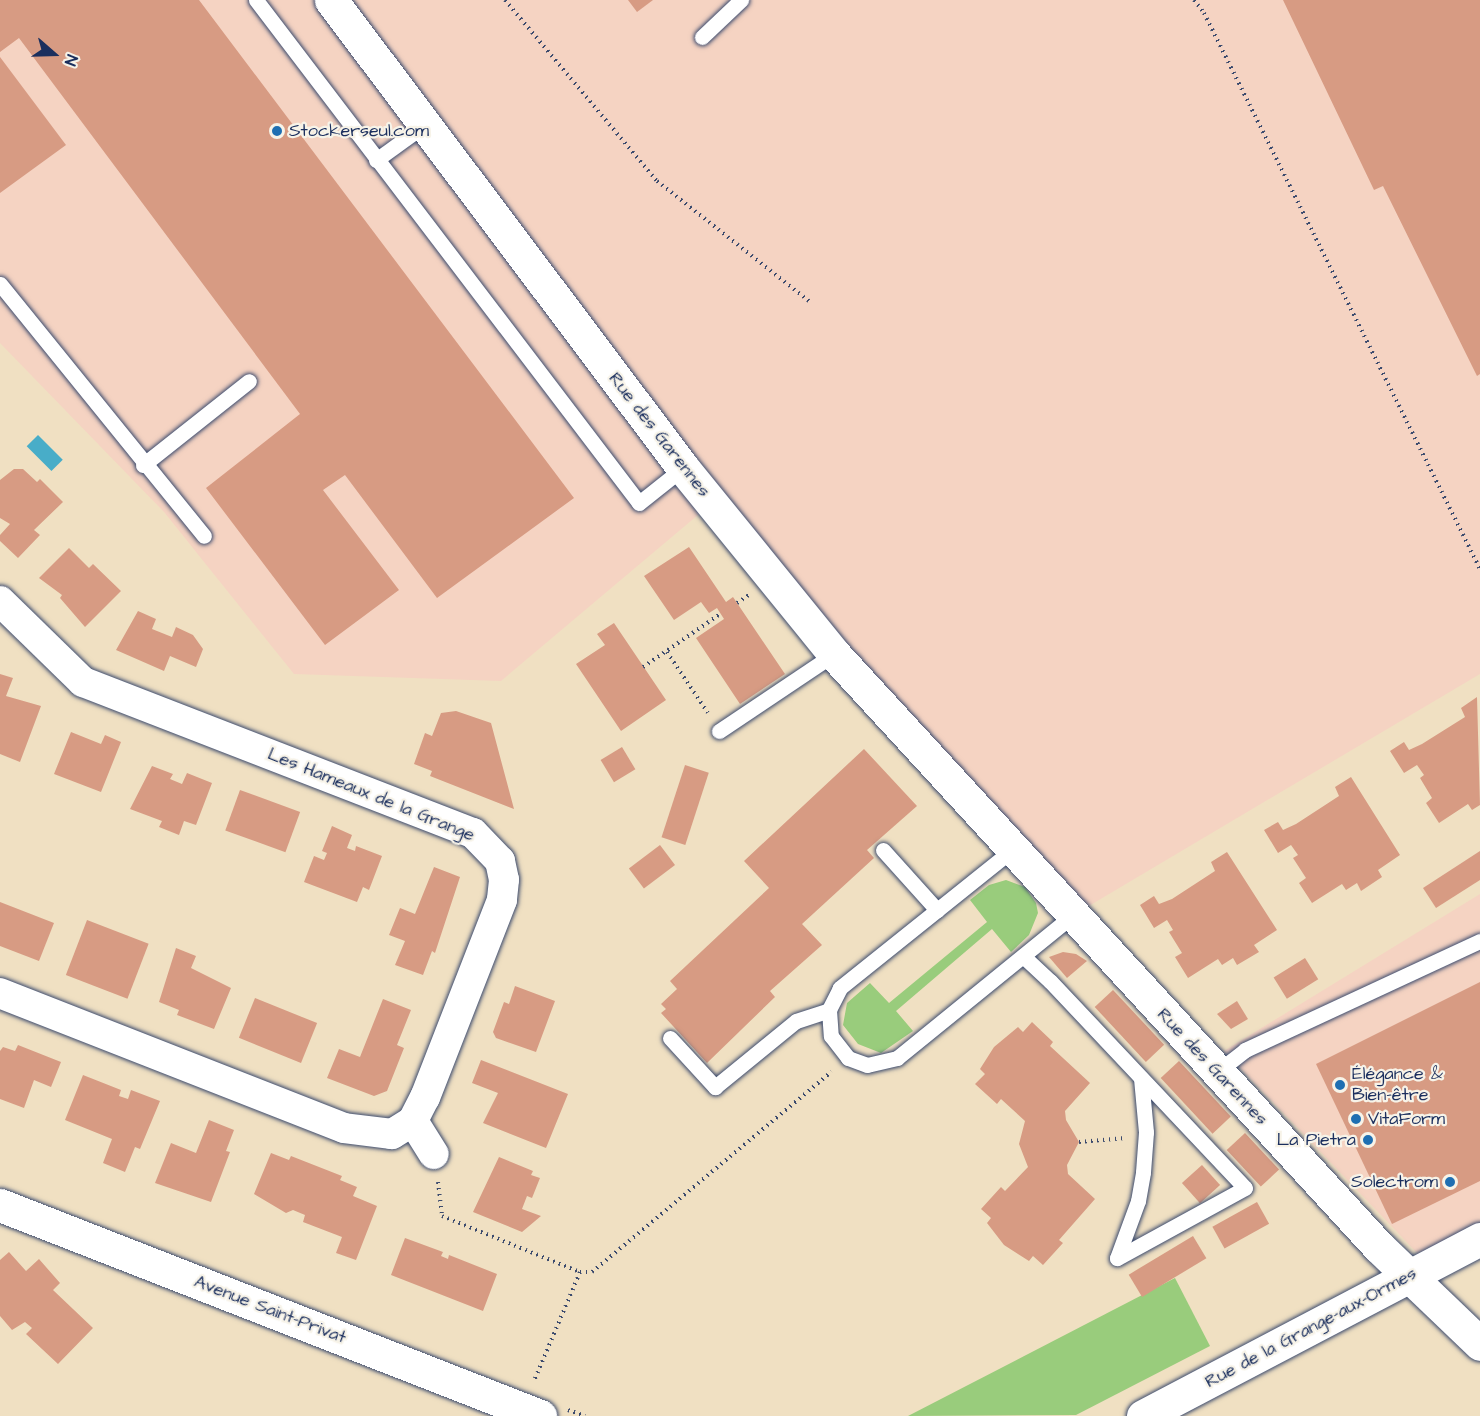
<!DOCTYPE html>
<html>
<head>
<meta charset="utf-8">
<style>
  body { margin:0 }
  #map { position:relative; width:1480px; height:1416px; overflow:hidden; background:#f0e0c2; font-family:"Architects Daughter",sans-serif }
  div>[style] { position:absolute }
  .built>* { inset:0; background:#f5d3c2 }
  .green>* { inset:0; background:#99cc7c }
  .water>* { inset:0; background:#48adc8; transform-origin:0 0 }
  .building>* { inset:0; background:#d79b83; transform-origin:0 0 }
  .path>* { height:4px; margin-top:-2px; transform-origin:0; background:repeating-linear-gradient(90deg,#3b4a6d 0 1.5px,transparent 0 6px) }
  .roads { filter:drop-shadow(0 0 2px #3b4a6d) drop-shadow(0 0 2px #3b4a6d) }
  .service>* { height:15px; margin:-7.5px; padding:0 7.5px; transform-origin:7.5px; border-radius:7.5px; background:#fff }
  .minor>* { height:30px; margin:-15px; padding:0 15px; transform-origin:15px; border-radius:15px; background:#fff }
  .tertiary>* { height:33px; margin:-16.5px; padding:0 16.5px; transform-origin:16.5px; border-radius:16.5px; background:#fff }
  .dots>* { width:16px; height:16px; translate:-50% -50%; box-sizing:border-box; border:3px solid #f7f3e8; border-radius:50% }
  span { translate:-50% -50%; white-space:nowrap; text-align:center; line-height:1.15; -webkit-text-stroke:4.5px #f7f3e8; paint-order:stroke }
  .poi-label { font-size:18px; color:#1b2f5e }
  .left { translate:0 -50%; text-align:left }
  .right { translate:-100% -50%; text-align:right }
  .street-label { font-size:18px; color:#1b2f5e }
  .north { position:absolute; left:24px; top:24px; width:60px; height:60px; -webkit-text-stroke:4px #f7f3e8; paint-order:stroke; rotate:110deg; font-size:16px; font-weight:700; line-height:24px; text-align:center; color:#1b2f5e }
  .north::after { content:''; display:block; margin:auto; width:21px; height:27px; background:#1b2f5e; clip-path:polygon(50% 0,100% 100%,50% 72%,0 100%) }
</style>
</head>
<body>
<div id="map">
  <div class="built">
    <i style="clip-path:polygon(0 0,1480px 0,1480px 674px,1072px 916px,711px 504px,501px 681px,294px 674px,164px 512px,0 343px)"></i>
    <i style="clip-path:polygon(1480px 894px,1480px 1222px,1419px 1255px,1224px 1051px)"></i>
  </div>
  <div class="green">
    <i style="clip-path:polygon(1006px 880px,1025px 887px,1036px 903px,1038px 913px,1029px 935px,1011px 952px,992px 929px,896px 1011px,913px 1031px,881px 1053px,858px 1044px,843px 1025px,847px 1003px,870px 983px,889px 1003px,987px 922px,970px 900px,989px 885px)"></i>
    <i style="clip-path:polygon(1175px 1278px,1210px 1346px,1076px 1415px,908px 1416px)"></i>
  </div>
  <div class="water">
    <i style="left:38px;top:435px;width:35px;height:16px;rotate:45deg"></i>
  </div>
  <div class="building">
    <i style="clip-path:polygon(0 0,199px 0,574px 498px,437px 598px,345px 475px,323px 490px,399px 590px,325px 645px,206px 488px,300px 414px,19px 38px,0 52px)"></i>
    <i style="clip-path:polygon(628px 0,653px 0,637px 12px)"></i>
    <i style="clip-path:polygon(1283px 0,1480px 0,1480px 374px,1477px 376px,1383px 186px,1374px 190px)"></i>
    <i style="clip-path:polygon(0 57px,66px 145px,0 193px)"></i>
    <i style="clip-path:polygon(14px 469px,23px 469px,37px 482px,40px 479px,63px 502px,34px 530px,40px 535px,18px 558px,0 541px,0 535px,10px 524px,0 518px,0 480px)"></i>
    <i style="clip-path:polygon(689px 547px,726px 602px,733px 597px,785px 674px,740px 704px,696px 638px,724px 619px,717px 608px,709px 613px,701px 602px,674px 620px,644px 576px)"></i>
    <i style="clip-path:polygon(69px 548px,89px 568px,93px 564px,121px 591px,85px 627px,60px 598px,62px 595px,39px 578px)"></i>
    <i style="clip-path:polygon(138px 611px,156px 619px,152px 629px,172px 637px,176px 627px,193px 635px,203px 649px,196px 667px,170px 656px,164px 671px,116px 650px)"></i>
    <i style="clip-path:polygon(614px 623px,666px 700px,621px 731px,576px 664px,605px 645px,597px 634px)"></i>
    <i style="clip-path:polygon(0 674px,13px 678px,6px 696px,41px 706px,20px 762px,0 754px)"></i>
    <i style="clip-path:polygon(1477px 697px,1480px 805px,1472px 810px,1468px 804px,1439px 823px,1426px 803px,1432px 798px,1420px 778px,1424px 775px,1417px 765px,1404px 773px,1390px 751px,1404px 742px,1409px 750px,1422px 744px,1465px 717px,1461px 708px)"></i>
    <i style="clip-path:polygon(456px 711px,491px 723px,514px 809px,430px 776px,432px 771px,414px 764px,425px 733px,432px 736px,441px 713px)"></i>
    <i style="clip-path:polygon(71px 732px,101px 744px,105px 735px,121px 742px,101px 792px,54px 774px)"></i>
    <i style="left:622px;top:747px;width:26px;height:25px;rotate:59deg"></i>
    <i style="clip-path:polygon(864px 749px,917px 806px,867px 850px,874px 858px,802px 924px,822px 945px,770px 991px,775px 997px,707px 1063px,661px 1013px,666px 1009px,661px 1004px,677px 989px,670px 981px,769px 888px,744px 861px)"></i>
    <i style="left:685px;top:765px;width:25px;height:76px;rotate:18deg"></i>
    <i style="clip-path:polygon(152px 766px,173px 774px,170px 779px,182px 784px,187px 773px,212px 783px,196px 825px,184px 821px,179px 835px,159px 827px,162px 821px,130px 809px)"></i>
    <i style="clip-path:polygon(1351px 777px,1400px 855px,1378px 870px,1382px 877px,1361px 891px,1357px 883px,1346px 890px,1342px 884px,1312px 903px,1299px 883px,1306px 878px,1293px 858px,1298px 855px,1291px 845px,1278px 853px,1264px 830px,1278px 822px,1283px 830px,1296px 824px,1339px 796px,1335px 787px)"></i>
    <i style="left:240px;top:790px;width:64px;height:43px;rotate:20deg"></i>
    <i style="clip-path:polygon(332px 826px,352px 835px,347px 848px,355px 851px,356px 846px,382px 856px,369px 890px,363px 887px,357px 902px,304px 882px,314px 856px,324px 860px,327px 853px,322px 851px)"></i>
    <i style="left:660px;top:845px;width:25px;height:39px;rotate:53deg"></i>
    <i style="clip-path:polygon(1480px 851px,1480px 880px,1436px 908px,1423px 888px)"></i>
    <i style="clip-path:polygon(1227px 852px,1277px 930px,1254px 945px,1259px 952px,1237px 965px,1233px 958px,1222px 965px,1218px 959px,1188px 978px,1175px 957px,1182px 953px,1169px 932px,1173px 930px,1167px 920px,1154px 928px,1140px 905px,1154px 896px,1159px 904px,1172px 899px,1215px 871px,1211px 862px)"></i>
    <i style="clip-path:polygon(434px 867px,460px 877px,435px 953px,432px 951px,423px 975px,395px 965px,405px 941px,389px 935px,400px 908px,415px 914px)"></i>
    <i style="clip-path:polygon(0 902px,54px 923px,39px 961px,0 946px)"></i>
    <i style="left:87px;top:920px;width:66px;height:59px;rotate:21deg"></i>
    <i style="clip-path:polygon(176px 948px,196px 956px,191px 968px,231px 988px,214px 1029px,177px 1015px,179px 1010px,159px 1002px)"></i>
    <i style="clip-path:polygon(1063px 952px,1076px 954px,1087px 961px,1067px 978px,1049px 957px)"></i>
    <i style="left:1305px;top:958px;width:25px;height:37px;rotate:58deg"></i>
    <i style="clip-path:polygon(1480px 982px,1480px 1181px,1392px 1224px,1316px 1064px)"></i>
    <i style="clip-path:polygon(515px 986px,555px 1001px,536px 1052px,496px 1038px,493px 1032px,504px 1002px,509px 1004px)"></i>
    <i style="left:1113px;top:990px;width:75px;height:25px;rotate:47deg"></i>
    <i style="left:255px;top:998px;width:67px;height:43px;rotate:22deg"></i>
    <i style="clip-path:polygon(383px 999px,411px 1010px,397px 1045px,404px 1048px,387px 1091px,374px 1096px,327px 1078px,339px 1049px,360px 1057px)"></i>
    <i style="clip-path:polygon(1237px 1001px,1248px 1019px,1231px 1029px,1217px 1014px)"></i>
    <i style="clip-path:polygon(1032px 1022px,1053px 1042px,1050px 1046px,1090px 1083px,1065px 1111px,1066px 1120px,1079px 1142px,1067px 1165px,1068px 1174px,1095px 1199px,1059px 1240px,1063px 1243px,1043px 1265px,1033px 1256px,1029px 1261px,1004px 1245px,987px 1223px,991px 1218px,981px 1209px,1001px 1187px,1005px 1191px,1028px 1167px,1019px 1144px,1025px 1121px,1001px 1099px,997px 1104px,975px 1084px,985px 1074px,980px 1069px,994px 1047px,1018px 1027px,1023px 1032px)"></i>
    <i style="clip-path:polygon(18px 1045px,61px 1062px,51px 1087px,34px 1080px,24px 1108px,0 1099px,0 1051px,3px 1047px,15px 1051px)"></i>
    <i style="clip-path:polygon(481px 1060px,568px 1094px,546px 1148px,483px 1123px,498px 1093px,472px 1083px)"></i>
    <i style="left:1179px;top:1061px;width:76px;height:25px;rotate:47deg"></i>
    <i style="clip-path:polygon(83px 1075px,121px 1090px,119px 1096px,128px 1099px,131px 1090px,160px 1101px,140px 1149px,135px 1147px,125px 1172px,103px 1163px,112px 1139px,65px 1120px)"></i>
    <i style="clip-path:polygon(209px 1120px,234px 1130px,226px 1151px,230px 1152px,211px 1202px,155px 1183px,171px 1143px,196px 1153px)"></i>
    <i style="left:1245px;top:1133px;width:50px;height:25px;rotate:47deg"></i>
    <i style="clip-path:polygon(271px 1153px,289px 1160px,291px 1156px,342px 1176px,340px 1180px,357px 1187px,353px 1196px,377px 1206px,356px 1260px,336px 1253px,342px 1237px,303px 1222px,305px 1215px,293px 1210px,286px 1213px,254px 1194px)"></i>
    <i style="clip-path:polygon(499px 1157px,533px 1171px,531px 1175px,540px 1178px,532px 1198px,527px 1196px,522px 1209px,541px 1216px,522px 1232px,473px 1212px)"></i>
    <i style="left:1202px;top:1165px;width:27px;height:27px;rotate:48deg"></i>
    <i style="left:1257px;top:1202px;width:25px;height:51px;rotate:61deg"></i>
    <i style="left:1193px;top:1236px;width:26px;height:75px;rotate:59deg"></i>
    <i style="clip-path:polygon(405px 1238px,443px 1252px,441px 1256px,448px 1259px,449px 1255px,497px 1274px,483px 1311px,391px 1275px)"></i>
    <i style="clip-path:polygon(9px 1252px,26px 1271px,39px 1259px,60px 1283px,53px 1290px,93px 1328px,58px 1364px,26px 1334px,32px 1328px,25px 1322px,12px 1330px,0 1316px,0 1260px)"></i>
  </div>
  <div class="path">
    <i style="left:505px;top:0;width:236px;rotate:50deg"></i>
    <i style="left:657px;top:181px;width:194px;rotate:38.3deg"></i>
    <i style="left:1194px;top:0;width:16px;rotate:52deg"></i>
    <i style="left:1204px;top:13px;width:621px;rotate:63.6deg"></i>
    <i style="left:737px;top:603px;width:14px;rotate:-34deg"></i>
    <i style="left:667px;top:652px;width:73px;rotate:56.1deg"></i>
    <i style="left:643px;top:667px;width:93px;rotate:-34.5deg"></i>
    <i style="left:1079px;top:1142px;width:46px;rotate:-5deg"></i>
    <i style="left:438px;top:1182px;width:34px;rotate:83deg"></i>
    <i style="left:442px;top:1216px;width:149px;rotate:22.1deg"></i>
    <i style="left:580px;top:1272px;width:118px;rotate:112.9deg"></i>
    <i style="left:580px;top:1272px;width:12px"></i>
    <i style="left:592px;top:1272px;width:312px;rotate:-39.9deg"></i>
    <i style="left:568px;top:1410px;width:18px;rotate:19deg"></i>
  </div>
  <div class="roads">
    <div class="service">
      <i style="left:256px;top:0;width:632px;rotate:52.71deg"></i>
      <i style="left:639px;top:503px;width:56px;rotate:-38.5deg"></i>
      <i style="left:702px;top:37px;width:54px;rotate:-43.5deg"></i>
      <i style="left:376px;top:160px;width:58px;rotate:-35.9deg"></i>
      <i style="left:0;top:284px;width:324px;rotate:51deg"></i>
      <i style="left:143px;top:465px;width:135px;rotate:-38.4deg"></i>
      <i style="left:719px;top:731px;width:138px;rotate:-33.8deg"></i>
      <i style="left:883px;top:850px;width:81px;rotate:48deg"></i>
      <i style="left:1012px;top:850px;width:221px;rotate:141.3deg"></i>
      <i style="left:840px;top:988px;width:25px;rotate:117deg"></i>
      <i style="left:829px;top:1010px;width:26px;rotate:86deg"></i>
      <i style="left:831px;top:1036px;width:28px;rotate:52deg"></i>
      <i style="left:848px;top:1058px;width:20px;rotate:20deg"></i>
      <i style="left:867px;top:1065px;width:31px;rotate:-13deg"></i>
      <i style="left:897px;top:1058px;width:225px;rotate:-39.1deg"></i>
      <i style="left:1023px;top:956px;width:37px;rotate:43deg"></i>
      <i style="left:1050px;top:981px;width:284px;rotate:46.7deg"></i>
      <i style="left:1245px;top:1188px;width:146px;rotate:151.3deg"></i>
      <i style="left:1117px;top:1258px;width:61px;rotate:-69.8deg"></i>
      <i style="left:1138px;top:1201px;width:29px;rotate:-80deg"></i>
      <i style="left:1143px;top:1172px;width:40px;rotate:-85.7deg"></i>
      <i style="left:1146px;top:1132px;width:54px;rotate:-95.3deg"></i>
      <i style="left:670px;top:1038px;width:67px;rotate:47.4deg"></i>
      <i style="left:715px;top:1087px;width:104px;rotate:-39.2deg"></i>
      <i style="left:796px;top:1021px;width:35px;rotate:-18deg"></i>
      <i style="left:1217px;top:1072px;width:36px;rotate:-38deg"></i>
      <i style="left:1245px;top:1050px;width:259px;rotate:-24.9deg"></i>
    </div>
    <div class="minor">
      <i style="left:0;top:601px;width:116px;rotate:44.3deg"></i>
      <i style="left:83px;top:682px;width:418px;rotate:21.2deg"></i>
      <i style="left:473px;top:833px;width:39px;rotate:46deg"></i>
      <i style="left:500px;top:861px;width:19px;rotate:78deg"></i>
      <i style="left:504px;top:880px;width:20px;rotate:96deg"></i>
      <i style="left:502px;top:900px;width:212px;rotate:111.3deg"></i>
      <i style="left:425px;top:1097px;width:27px;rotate:117deg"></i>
      <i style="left:413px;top:1121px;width:25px;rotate:148deg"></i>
      <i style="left:392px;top:1134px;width:48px;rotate:-172.9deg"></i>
      <i style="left:344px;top:1128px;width:370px;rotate:-158.6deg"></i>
      <i style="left:413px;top:1121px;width:39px;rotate:58deg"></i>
    </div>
    <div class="tertiary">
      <i style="left:331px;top:0;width:586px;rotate:53.05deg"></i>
      <i style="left:683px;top:468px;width:240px;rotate:50.9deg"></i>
      <i style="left:834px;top:654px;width:805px;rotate:47.42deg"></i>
      <i style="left:1379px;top:1247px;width:140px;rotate:43.8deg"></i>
      <i style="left:0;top:1205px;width:580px;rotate:21.34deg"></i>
      <i style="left:1143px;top:1416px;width:381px;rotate:-27.7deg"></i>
    </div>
  </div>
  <div class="dots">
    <i style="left:277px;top:131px;background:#1f6fb2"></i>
    <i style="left:1340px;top:1085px;background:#1f6fb2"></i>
    <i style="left:1356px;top:1119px;background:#1f6fb2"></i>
    <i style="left:1368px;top:1140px;background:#1f6fb2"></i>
    <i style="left:1450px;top:1182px;background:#1f6fb2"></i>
  </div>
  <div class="poi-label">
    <span class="left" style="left:289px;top:131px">Stockerseul.com</span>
    <span class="left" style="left:1352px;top:1085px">Élégance &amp;<br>Bien-être</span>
    <span class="left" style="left:1368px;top:1119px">VitaForm</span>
    <span class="right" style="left:1356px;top:1140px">La Pietra</span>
    <span class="right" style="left:1438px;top:1182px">Solectrom</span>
  </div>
  <div class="street-label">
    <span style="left:659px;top:435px;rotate:52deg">Rue des Garennes</span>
    <span style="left:371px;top:795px;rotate:22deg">Les Hameaux de la Grange</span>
    <span style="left:1212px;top:1067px;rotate:47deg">Rue des Garennes</span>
    <span style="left:270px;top:1310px;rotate:21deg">Avenue Saint-Privat</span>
    <span style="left:1311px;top:1328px;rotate:-28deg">Rue de la Grange-aux-Ormes</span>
  </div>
  <div class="north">N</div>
</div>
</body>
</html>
